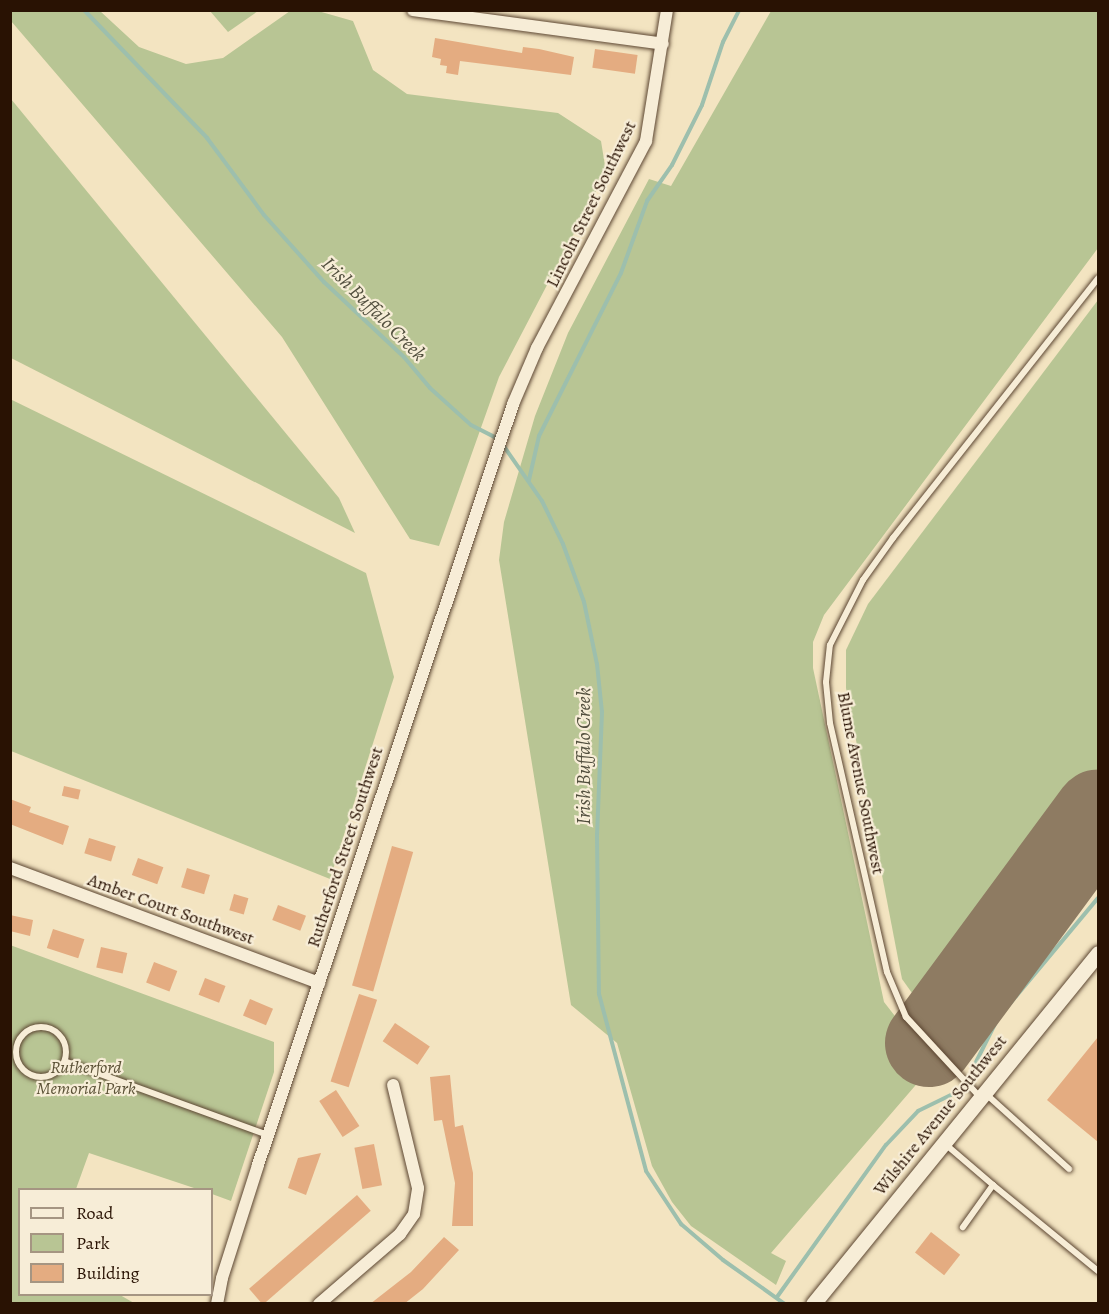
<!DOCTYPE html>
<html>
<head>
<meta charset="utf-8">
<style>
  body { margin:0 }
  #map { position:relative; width:1109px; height:1314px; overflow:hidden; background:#f3e4c1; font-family:Alegreya,serif }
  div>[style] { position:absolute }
  .green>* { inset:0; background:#b8c594 }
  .stream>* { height:4px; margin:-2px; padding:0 2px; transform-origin:2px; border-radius:2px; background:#9dbfad }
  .runway>* { height:88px; margin:-44px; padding:0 44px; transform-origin:44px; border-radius:44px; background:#8e7b62 }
  .building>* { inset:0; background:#e4ac81; transform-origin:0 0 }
  .roads { filter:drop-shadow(0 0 2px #5c4632) drop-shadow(0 0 2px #5c4632) }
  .service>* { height:6px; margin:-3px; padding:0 3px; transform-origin:3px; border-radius:3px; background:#f7edd7 }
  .service>.ring { margin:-3px; padding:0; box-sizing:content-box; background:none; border:6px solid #f7edd7; border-radius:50% }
  .minor>* { height:12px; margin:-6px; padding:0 6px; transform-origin:6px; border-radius:6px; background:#f7edd7 }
  .tertiary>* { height:15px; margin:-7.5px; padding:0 7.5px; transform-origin:7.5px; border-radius:7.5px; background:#f7edd7 }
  span { translate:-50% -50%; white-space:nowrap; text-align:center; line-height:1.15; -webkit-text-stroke:4.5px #f7edd7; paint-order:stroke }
  .street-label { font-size:18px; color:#291203 }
  .park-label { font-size:18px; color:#5b5136; font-style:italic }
  .water-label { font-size:20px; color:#524f3e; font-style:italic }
  .frame { position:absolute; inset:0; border:12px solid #291203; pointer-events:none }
  .legend { position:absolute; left:18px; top:1188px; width:195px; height:108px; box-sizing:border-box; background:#f7edd7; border:2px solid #a59582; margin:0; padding:8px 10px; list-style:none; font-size:18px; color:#291203 }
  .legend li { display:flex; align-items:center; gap:12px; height:30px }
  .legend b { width:30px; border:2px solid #a59582 }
</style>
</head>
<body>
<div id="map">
  <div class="green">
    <i style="clip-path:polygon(10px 11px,100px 11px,139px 47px,186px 64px,223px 58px,290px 11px,318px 11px,353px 21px,373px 70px,407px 94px,558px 113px,601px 141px,606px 172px,499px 377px,439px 546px,410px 539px,282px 337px,11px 21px)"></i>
    <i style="clip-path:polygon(210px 11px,258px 11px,228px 32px)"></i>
    <i style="clip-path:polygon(771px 11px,1098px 11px,1098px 248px,824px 615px,813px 642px,813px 668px,884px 1002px,933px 1065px,771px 1253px,786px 1261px,776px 1285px,691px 1226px,672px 1202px,652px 1166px,617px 1043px,571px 1005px,499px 560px,504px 522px,535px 416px,568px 333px,649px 179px,671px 186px)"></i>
    <i style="clip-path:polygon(11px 99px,339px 498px,355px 533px,11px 358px)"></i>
    <i style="clip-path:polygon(1098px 300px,1098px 777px,927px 1014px,902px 979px,846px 688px,846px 650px,868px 604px)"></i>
    <i style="clip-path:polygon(10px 399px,366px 573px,394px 677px,330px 879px,11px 751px)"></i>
    <i style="clip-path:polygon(10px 945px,274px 1042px,274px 1072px,231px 1201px,212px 1194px,212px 1190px,197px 1189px,89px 1153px,76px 1189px,20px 1190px,20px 1294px,120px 1295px,134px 1303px,11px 1303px)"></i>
  </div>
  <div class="stream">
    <i style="left:84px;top:10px;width:178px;rotate:46.1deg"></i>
    <i style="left:207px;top:138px;width:96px;rotate:53.5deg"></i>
    <i style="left:264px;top:215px;width:90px;rotate:48.2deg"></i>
    <i style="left:324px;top:282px;width:110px;rotate:43.2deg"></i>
    <i style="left:404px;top:357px;width:40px;rotate:50deg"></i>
    <i style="left:430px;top:388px;width:55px;rotate:42.1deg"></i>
    <i style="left:471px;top:425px;width:30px;rotate:27deg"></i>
    <i style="left:503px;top:445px;width:68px;rotate:55.1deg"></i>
    <i style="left:542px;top:501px;width:48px;rotate:64deg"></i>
    <i style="left:563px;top:544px;width:62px;rotate:70.1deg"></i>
    <i style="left:584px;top:602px;width:63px;rotate:78.2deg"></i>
    <i style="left:597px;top:664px;width:48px;rotate:84.1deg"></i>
    <i style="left:602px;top:712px;width:123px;rotate:92.3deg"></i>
    <i style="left:597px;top:835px;width:159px;rotate:89.3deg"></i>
    <i style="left:599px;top:994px;width:183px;rotate:75.1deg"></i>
    <i style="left:646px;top:1171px;width:64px;rotate:56.6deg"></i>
    <i style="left:681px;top:1224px;width:55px;rotate:40.6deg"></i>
    <i style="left:723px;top:1260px;width:76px;rotate:35.4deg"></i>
    <i style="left:529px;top:480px;width:45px;rotate:-77.2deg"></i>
    <i style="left:539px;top:436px;width:182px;rotate:-63.3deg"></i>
    <i style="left:621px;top:273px;width:77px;rotate:-70.1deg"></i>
    <i style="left:647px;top:201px;width:44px;rotate:-55.2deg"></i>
    <i style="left:672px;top:165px;width:67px;rotate:-63.4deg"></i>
    <i style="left:702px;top:105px;width:66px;rotate:-71.6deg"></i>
    <i style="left:723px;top:42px;width:36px;rotate:-63deg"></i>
    <i style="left:975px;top:1064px;width:51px;rotate:-63.4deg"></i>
    <i style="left:998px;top:1018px;width:156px;rotate:-50.2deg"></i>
    <i style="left:777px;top:1297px;width:187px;rotate:-54.4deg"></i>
    <i style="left:886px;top:1145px;width:47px;rotate:-46.7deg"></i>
    <i style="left:918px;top:1111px;width:37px;rotate:-26deg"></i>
  </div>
  <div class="runway">
    <i style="left:929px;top:1043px;width:285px;rotate:-53.6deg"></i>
  </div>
  <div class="building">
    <i style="clip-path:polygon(435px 38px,522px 53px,523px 47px,539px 49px,574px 57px,571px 75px,460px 61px,458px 75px,446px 73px,447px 66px,440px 65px,441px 59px,432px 57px)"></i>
    <i style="left:595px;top:49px;width:43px;height:19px;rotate:8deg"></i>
    <i style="left:64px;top:786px;width:17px;height:10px;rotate:13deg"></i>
    <i style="clip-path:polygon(10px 799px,31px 807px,29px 812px,69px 826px,63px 845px,10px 824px)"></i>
    <i style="left:89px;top:838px;width:28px;height:16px;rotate:17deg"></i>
    <i style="left:392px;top:846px;width:22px;height:145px;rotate:16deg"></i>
    <i style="left:138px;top:858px;width:27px;height:18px;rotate:20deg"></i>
    <i style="left:187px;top:868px;width:24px;height:20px;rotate:17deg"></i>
    <i style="left:234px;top:894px;width:15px;height:17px;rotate:16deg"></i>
    <i style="left:278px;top:905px;width:30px;height:16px;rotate:21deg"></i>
    <i style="clip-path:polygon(10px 915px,33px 920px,30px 936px,10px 931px)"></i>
    <i style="left:53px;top:929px;width:33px;height:20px;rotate:18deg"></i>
    <i style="left:101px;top:947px;width:27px;height:21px;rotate:13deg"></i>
    <i style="left:154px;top:962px;width:25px;height:22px;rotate:21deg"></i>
    <i style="left:205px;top:978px;width:22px;height:18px;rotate:21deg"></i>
    <i style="left:359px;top:994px;width:19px;height:92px;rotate:18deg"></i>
    <i style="left:250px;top:999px;width:25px;height:18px;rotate:23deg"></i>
    <i style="left:395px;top:1023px;width:42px;height:22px;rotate:34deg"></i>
    <i style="clip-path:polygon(1098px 1037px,1098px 1142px,1047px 1100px)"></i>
    <i style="clip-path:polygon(450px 1075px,455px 1127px,463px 1125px,473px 1173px,473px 1226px,452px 1226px,455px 1183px,442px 1120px,434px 1121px,430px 1077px)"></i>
    <i style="left:336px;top:1090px;width:43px;height:20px;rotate:57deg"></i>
    <i style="left:374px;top:1144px;width:42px;height:20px;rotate:79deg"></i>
    <i style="clip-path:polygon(321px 1153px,306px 1195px,288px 1188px,298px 1158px)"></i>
    <i style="left:357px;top:1195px;width:21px;height:143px;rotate:49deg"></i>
    <i style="left:931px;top:1232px;width:37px;height:26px;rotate:38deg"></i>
    <i style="clip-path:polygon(444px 1237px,459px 1250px,423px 1289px,404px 1304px,370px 1304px,411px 1272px)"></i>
  </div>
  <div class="roads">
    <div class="service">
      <i class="ring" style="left:16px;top:1027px;width:44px;height:44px"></i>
      <i style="left:67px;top:1062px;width:214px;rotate:20deg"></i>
      <i style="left:986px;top:1094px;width:112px;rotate:42.1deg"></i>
      <i style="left:979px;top:1096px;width:108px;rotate:-132.7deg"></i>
      <i style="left:906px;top:1017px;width:49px;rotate:-112.9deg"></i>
      <i style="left:887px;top:972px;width:255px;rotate:-102.9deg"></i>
      <i style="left:830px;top:723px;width:41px;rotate:-95.6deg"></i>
      <i style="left:826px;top:682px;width:37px;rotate:-84deg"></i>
      <i style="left:830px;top:645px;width:73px;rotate:-63.1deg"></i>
      <i style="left:863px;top:580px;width:52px;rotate:-54.5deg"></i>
      <i style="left:893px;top:538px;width:331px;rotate:-51.7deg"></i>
      <i style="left:944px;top:1143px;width:65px;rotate:40.6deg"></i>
      <i style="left:993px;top:1185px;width:52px;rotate:125.5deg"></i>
      <i style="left:993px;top:1185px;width:136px;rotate:39.3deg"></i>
    </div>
    <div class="minor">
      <i style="left:413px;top:10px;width:252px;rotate:7.7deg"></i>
      <i style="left:10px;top:868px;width:330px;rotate:20.4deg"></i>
      <i style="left:217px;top:1304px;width:26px;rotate:-79deg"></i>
      <i style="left:222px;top:1278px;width:119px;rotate:-72.3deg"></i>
      <i style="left:258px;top:1165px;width:803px;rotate:-71.47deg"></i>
      <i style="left:513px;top:404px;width:61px;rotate:-66.8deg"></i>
      <i style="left:537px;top:348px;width:234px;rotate:-62.2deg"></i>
      <i style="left:646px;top:141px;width:133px;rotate:-80.9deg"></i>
      <i style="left:319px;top:1304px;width:107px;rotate:-40.8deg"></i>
      <i style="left:400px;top:1234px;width:24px;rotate:-55deg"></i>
      <i style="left:414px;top:1214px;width:26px;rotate:-81deg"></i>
      <i style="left:418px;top:1188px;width:106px;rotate:-103.6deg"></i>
    </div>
    <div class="tertiary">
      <i style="left:813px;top:1304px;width:452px;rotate:-50.9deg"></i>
    </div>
  </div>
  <div class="street-label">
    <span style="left:591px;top:204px;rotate:-64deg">Lincoln Street Southwest</span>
    <span style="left:861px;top:783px;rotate:79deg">Blume Avenue Southwest</span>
    <span style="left:345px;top:847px;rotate:-72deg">Rutherford Street Southwest</span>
    <span style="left:171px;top:909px;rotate:20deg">Amber Court Southwest</span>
    <span style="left:940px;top:1115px;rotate:-51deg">Wilshire Avenue Southwest</span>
  </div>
  <div class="park-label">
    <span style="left:86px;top:1078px">Rutherford<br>Memorial Park</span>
  </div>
  <div class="water-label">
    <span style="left:374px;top:309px;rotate:45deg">Irish Buffalo Creek</span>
    <span style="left:583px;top:756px;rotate:-90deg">Irish Buffalo Creek</span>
  </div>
  <div class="frame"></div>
  <ul class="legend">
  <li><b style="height:8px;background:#f7edd7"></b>Road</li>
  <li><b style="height:16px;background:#b8c594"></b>Park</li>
  <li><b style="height:16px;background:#e4ac81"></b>Building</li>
  </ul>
</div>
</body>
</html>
